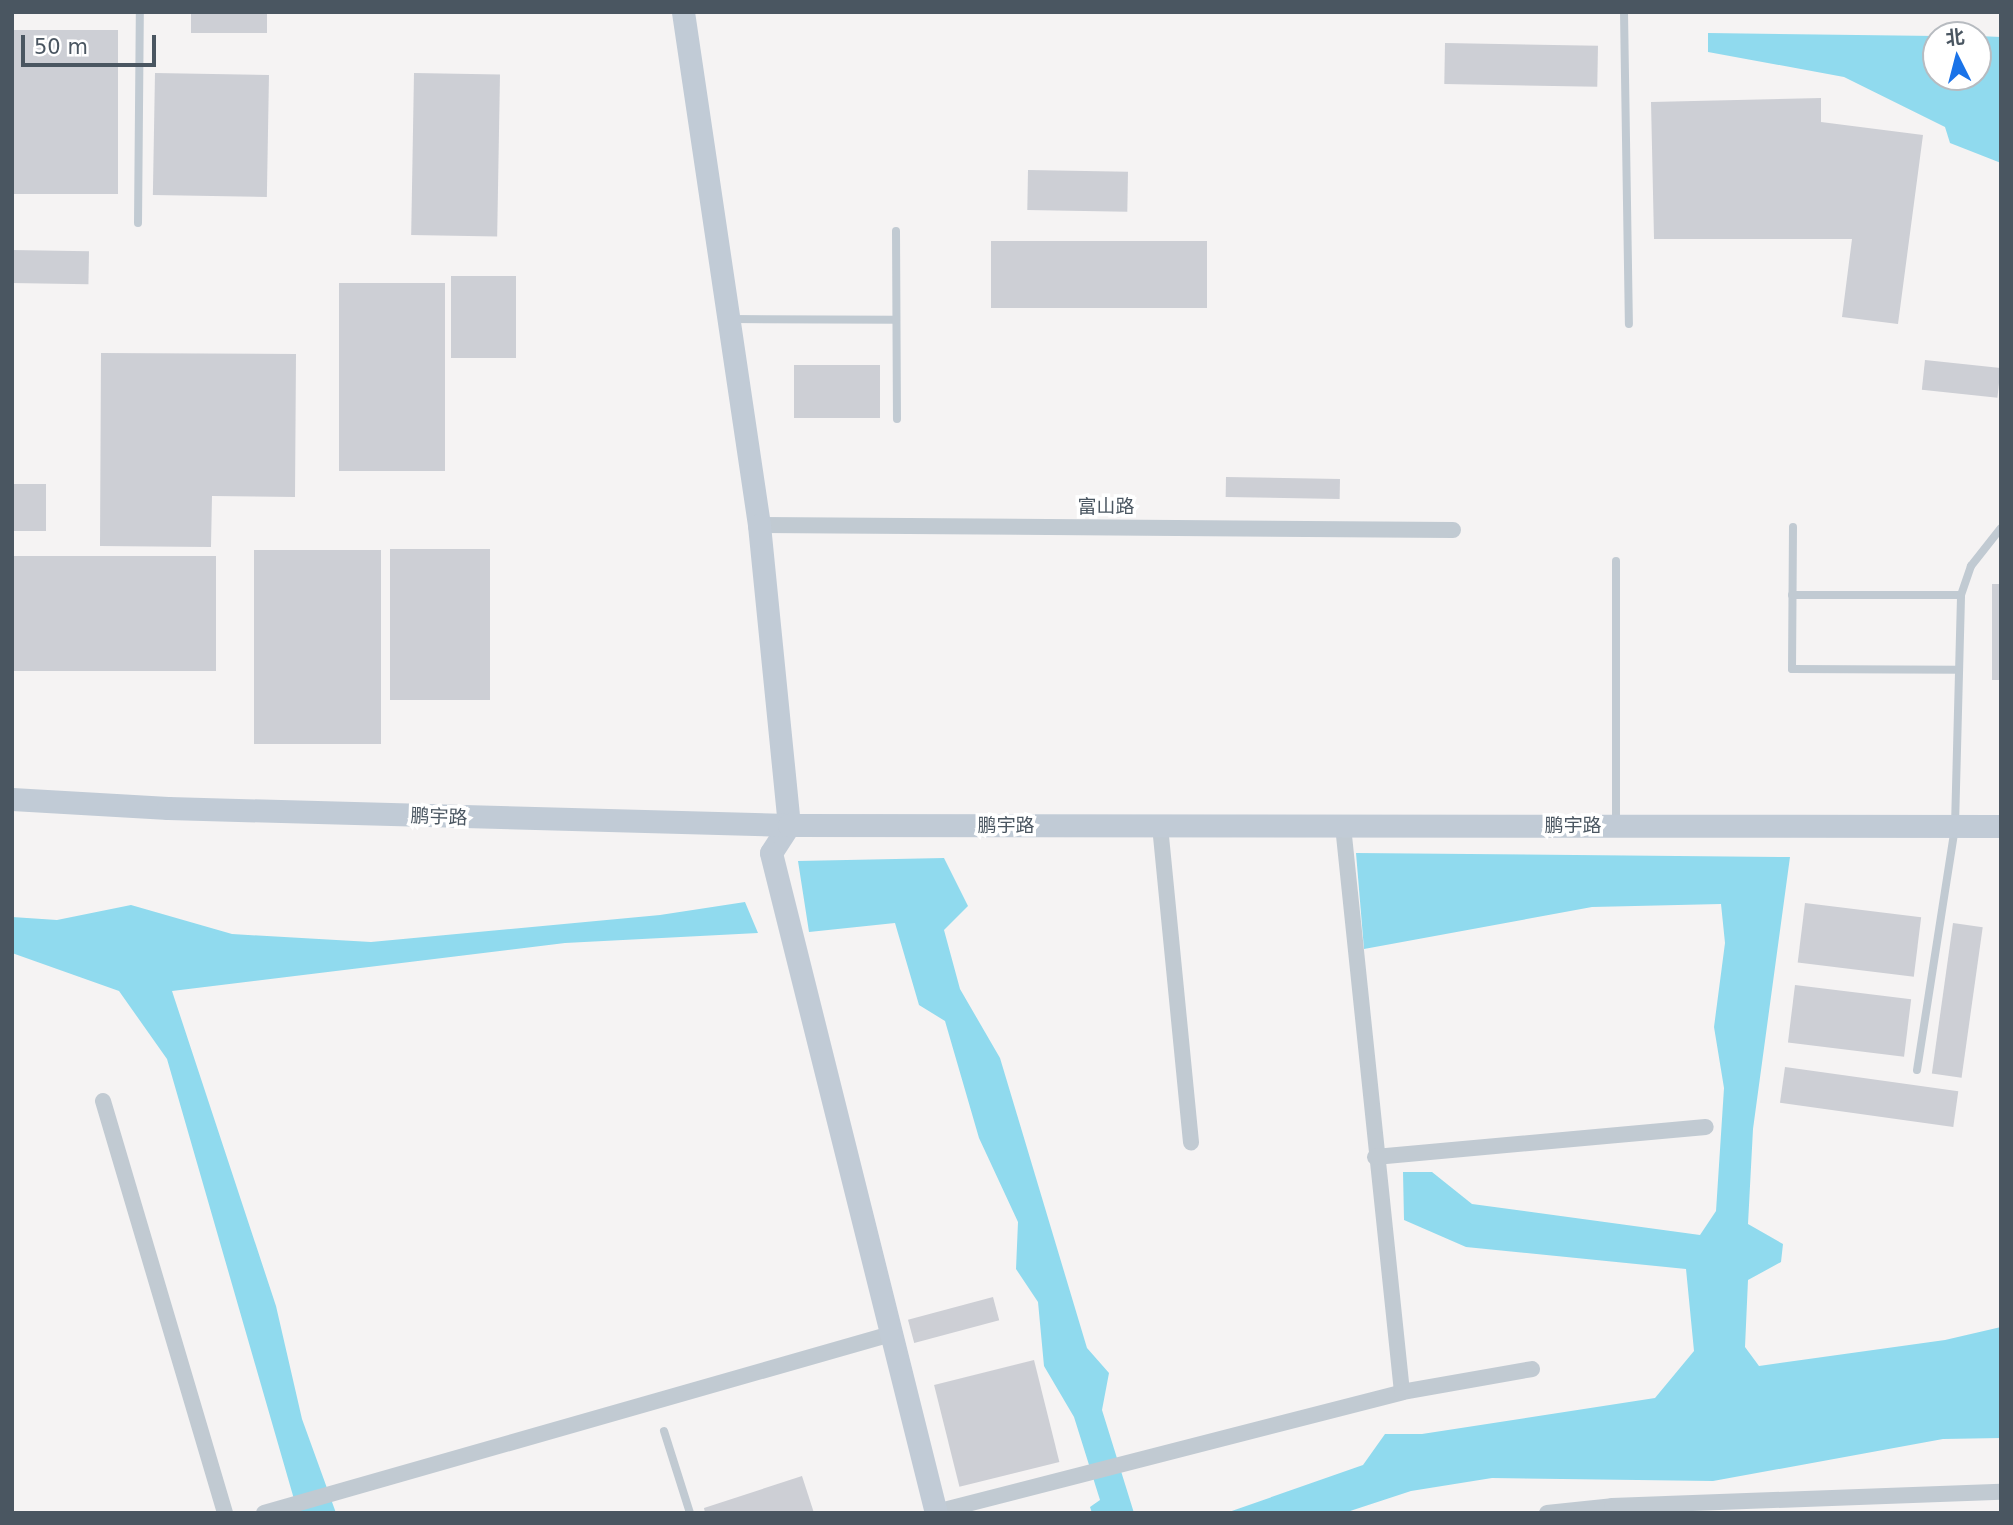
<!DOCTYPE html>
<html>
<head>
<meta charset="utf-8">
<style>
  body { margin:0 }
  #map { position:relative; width:2013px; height:1525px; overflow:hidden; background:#f5f3f3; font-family:"DejaVu Sans","Noto Sans SC",sans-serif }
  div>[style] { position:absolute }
  .water>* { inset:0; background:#90daee }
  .building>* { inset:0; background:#cdcfd5; transform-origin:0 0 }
  .lane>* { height:8px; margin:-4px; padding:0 4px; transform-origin:4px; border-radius:4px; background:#c1cad2 }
  .street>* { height:16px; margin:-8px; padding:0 8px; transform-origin:8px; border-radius:8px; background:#c1cad2 }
  .secondary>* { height:23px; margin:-11.5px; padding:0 11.5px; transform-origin:11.5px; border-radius:11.5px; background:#c1cbd6 }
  span { translate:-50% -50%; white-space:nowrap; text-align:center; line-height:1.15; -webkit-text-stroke:7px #fff; paint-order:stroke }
  .street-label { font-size:19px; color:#4a5661 }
  .frame { position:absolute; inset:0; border:14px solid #4a5661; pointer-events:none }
  .north { position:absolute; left:1922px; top:21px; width:70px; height:70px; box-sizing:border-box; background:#fff; border:2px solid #b7bbc0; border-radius:50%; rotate:354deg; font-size:19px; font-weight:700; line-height:28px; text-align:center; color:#4a5661 }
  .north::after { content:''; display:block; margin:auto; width:24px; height:32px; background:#1a73e8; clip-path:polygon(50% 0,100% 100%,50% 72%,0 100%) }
  .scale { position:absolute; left:21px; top:35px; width:135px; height:32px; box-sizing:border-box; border:4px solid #4a5661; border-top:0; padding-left:9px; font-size:21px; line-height:24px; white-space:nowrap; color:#4a5661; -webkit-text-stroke:5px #fff; paint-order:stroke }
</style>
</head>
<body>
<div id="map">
  <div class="water">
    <i style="clip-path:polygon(1708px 33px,1936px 36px,1936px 77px,1978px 77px,1978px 36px,2001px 37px,2001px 163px,1950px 143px,1945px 127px,1844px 77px,1708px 52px)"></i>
    <i style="clip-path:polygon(1356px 853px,1790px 857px,1753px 1129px,1748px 1224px,1783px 1244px,1781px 1262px,1748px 1280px,1745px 1347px,1759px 1366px,1945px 1340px,2001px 1327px,2001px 1438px,1943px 1439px,1713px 1481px,1492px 1478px,1411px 1491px,1344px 1513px,1226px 1513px,1363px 1465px,1385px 1434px,1422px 1434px,1655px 1398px,1694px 1351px,1686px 1269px,1466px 1247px,1404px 1220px,1403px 1172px,1432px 1172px,1472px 1204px,1700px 1235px,1716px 1211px,1724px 1088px,1714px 1027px,1725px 943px,1721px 904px,1592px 907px,1364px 949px)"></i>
    <i style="clip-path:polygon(944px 858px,968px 906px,944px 930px,960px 989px,1000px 1058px,1087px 1348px,1109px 1373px,1102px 1410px,1134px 1513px,1092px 1513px,1090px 1507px,1100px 1500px,1074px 1417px,1044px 1366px,1038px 1302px,1016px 1269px,1018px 1222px,979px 1138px,945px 1021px,919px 1005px,895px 923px,809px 932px,798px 861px)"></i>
    <i style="clip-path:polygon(745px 902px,758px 933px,565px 943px,172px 991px,276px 1306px,302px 1419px,336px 1513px,298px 1513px,167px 1059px,119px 991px,12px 953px,12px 917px,57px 920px,131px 905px,232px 934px,371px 942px,660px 915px)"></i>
  </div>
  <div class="building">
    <i style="left:191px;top:12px;width:76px;height:21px"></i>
    <i style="left:12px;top:30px;width:106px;height:164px"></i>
    <i style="left:1445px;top:43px;width:153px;height:41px;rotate:1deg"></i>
    <i style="left:155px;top:73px;width:114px;height:122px;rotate:1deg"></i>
    <i style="left:414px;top:73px;width:86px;height:162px;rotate:1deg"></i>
    <i style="clip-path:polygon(1821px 98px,1821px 122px,1923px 135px,1898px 324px,1842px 317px,1852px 239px,1654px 239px,1651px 102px)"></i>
    <i style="left:1028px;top:170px;width:100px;height:40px;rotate:1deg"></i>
    <i style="left:991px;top:241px;width:216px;height:67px"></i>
    <i style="left:12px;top:250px;width:77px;height:33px;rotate:1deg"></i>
    <i style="left:451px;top:276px;width:65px;height:82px"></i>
    <i style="left:339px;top:283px;width:106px;height:188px"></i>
    <i style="clip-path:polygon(101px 353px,296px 354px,295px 497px,212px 496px,211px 547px,100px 546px)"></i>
    <i style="left:1925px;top:360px;width:76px;height:30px;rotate:6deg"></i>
    <i style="left:794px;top:365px;width:86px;height:53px"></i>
    <i style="left:1226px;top:477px;width:114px;height:20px;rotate:1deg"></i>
    <i style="left:12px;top:484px;width:34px;height:47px"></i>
    <i style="left:390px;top:549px;width:100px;height:151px"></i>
    <i style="left:254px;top:550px;width:127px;height:194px"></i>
    <i style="left:216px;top:556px;width:115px;height:204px;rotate:90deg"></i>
    <i style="left:1992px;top:584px;width:9px;height:96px"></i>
    <i style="left:1805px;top:903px;width:117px;height:60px;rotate:7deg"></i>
    <i style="left:1953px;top:923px;width:30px;height:152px;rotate:8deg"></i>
    <i style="left:1795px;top:985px;width:117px;height:58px;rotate:7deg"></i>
    <i style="left:1785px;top:1067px;width:175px;height:36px;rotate:8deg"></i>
    <i style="left:993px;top:1297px;width:24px;height:88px;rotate:75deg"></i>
    <i style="left:1034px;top:1360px;width:105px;height:103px;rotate:76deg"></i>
    <i style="clip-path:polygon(802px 1476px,814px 1513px,705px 1513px,704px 1508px)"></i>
  </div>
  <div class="lane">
    <i style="left:1624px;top:12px;width:312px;rotate:89.1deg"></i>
    <i style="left:138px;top:223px;width:211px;rotate:-89.5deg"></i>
    <i style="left:896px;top:231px;width:188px;rotate:89.7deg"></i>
    <i style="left:731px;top:319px;width:165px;rotate:0.3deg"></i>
    <i style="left:1793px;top:527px;width:142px;rotate:90.4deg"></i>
    <i style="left:1792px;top:669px;width:167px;rotate:0.3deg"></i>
    <i style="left:1616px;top:561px;width:263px;rotate:90deg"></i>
    <i style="left:1792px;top:595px;width:169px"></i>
    <i style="left:1917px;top:1070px;width:247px;rotate:-81.1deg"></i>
    <i style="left:1955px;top:826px;width:231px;rotate:-88.5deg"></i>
    <i style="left:1961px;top:595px;width:31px;rotate:-71deg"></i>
    <i style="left:1971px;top:566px;width:48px;rotate:-51.7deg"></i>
    <i style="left:664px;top:1431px;width:86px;rotate:72.4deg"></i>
  </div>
  <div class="street">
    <i style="left:759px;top:525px;width:694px;rotate:0.41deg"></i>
    <i style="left:1160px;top:826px;width:318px;rotate:84.4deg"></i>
    <i style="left:1343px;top:826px;width:569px;rotate:84.05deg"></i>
    <i style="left:103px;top:1101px;width:430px;rotate:73.5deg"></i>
    <i style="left:1375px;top:1157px;width:332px;rotate:-5.2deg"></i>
    <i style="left:936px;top:1512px;width:481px;rotate:-14.4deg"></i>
    <i style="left:1402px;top:1392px;width:132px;rotate:-10deg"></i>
    <i style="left:264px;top:1513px;width:652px;rotate:-15.93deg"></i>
    <i style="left:1547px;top:1513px;width:65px;rotate:-6.1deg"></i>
    <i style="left:1612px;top:1506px;width:389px;rotate:-2.1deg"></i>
  </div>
  <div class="secondary">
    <i style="left:683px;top:12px;width:519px;rotate:81.57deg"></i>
    <i style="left:759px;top:525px;width:301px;rotate:84.3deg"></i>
    <i style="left:789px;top:825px;width:33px;rotate:123deg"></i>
    <i style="left:771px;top:853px;width:680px;rotate:75.96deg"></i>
    <i style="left:12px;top:799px;width:156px;rotate:3.3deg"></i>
    <i style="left:168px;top:808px;width:621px;rotate:1.57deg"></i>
    <i style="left:789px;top:825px;width:1212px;rotate:0.05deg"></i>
  </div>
  <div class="street-label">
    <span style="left:1106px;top:507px">富山路</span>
    <span style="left:439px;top:817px;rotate:2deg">鹏宇路</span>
    <span style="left:1006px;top:826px">鹏宇路</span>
    <span style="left:1573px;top:826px">鹏宇路</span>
  </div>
  <div class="frame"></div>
  <div class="north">北</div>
  <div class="scale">50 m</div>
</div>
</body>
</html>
